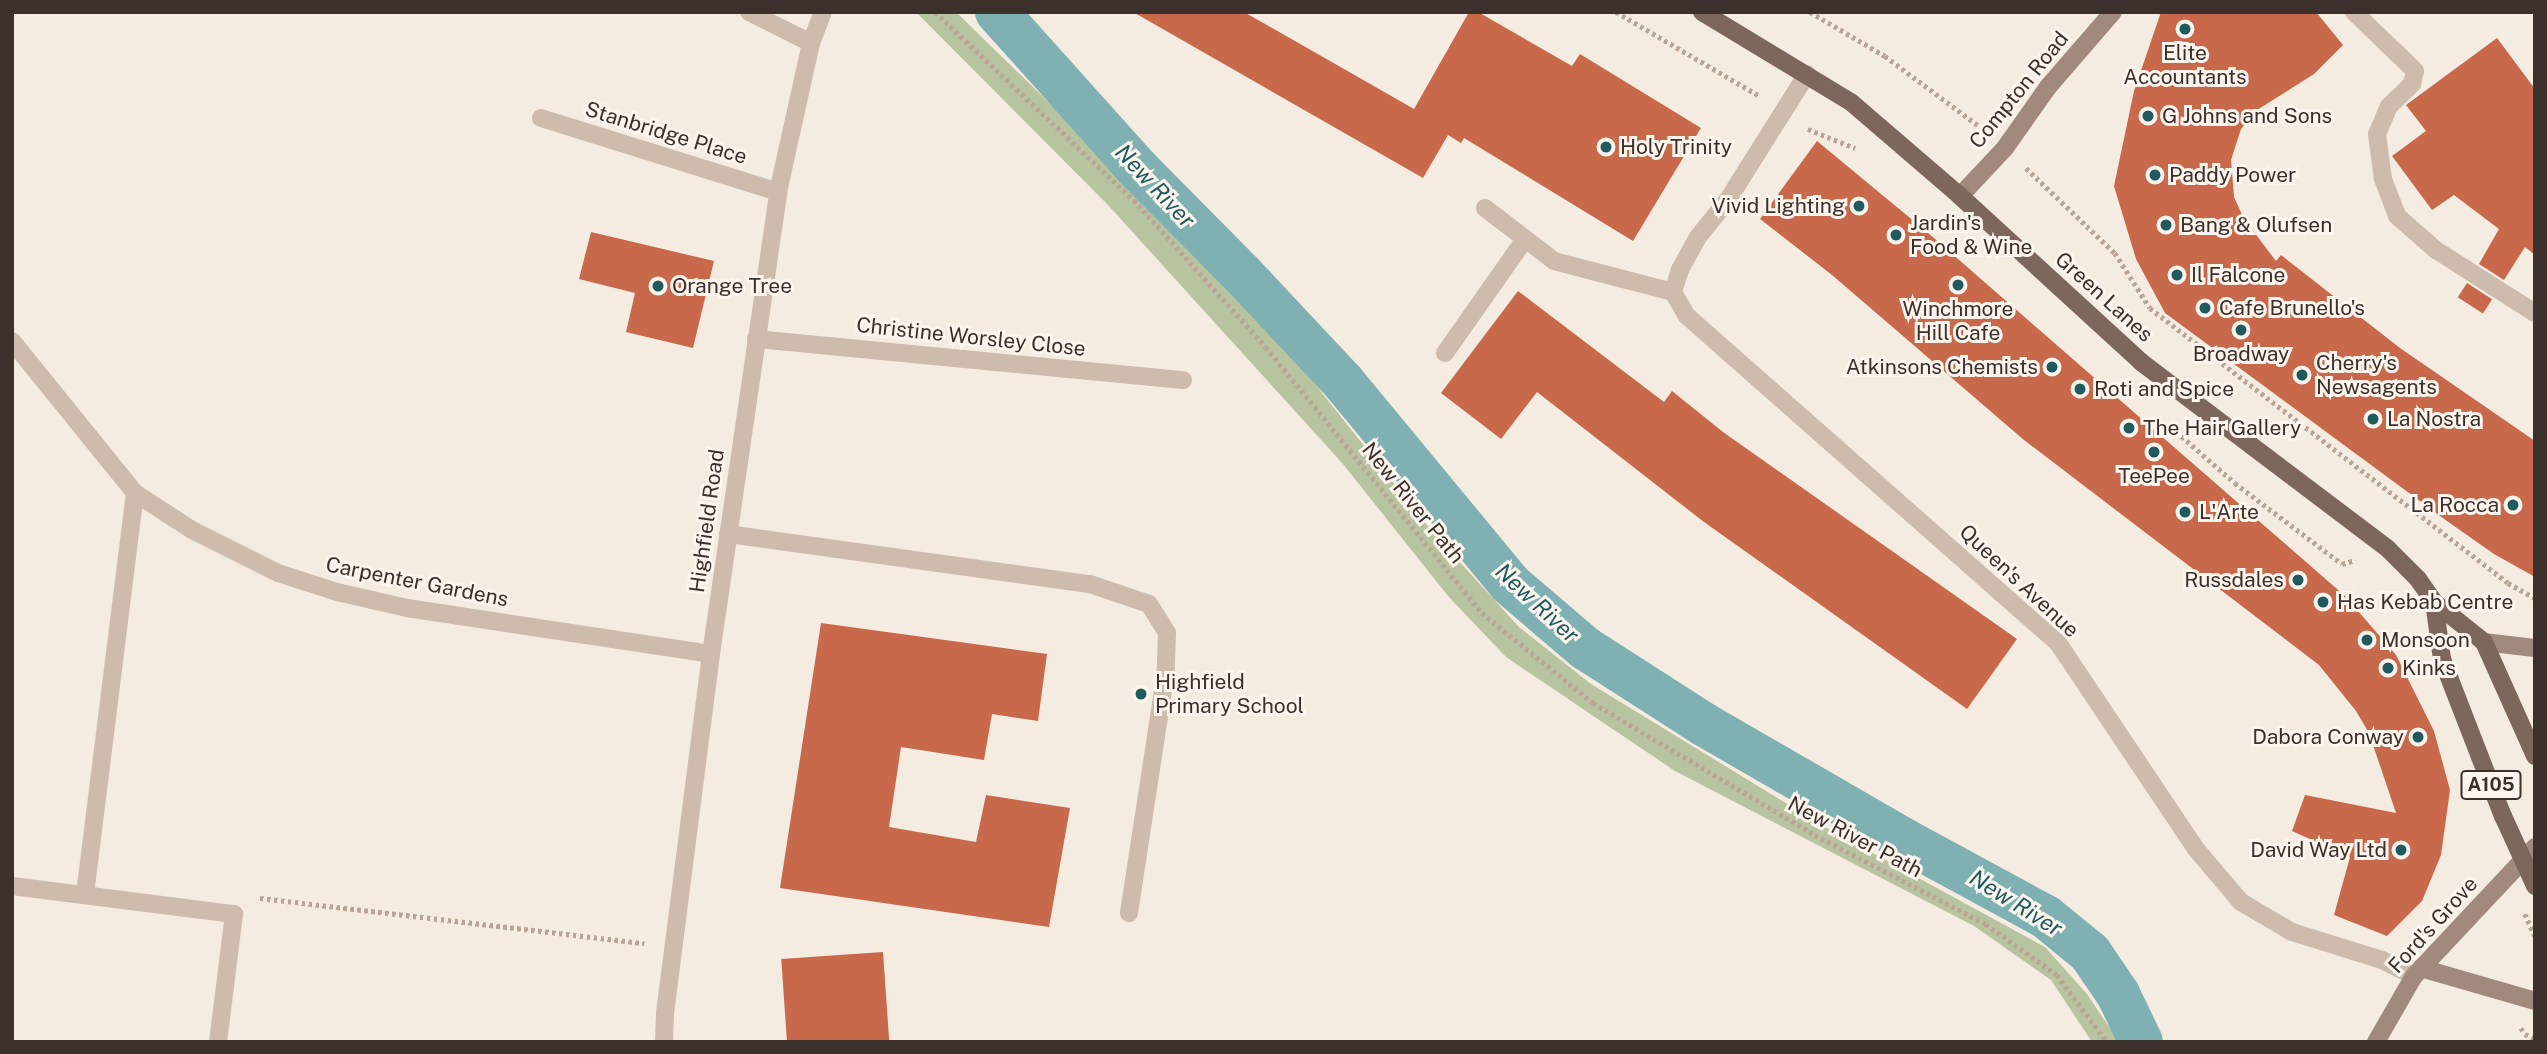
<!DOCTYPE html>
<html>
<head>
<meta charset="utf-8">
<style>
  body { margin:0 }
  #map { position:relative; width:2547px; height:1054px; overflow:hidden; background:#f4ebe1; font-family:"Public Sans",sans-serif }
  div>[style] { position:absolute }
  .green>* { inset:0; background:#b8c4a0 }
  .canal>* { height:44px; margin:-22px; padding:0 22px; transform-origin:22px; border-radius:22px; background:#7fb0b2 }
  .building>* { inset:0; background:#c8694b; transform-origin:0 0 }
  .path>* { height:4.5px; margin-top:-2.25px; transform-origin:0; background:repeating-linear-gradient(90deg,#b9a596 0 3.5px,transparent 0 7px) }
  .lane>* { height:18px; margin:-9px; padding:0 9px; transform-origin:9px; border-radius:9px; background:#cdbbac }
  .street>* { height:18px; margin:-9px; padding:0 9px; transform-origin:9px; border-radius:9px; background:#cdbbac }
  .secondary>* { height:18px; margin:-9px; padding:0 9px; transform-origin:9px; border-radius:9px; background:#a18a7d }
  .primary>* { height:18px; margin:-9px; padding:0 9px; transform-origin:9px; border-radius:9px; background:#7d675c }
  .dots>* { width:19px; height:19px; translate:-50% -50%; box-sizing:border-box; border:4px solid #fbf5ee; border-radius:50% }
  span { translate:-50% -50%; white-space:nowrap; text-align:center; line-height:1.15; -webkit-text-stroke:6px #fbf5ee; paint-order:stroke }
  .shield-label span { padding:2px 5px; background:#fbf5ee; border:2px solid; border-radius:5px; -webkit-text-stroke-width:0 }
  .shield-label { font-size:19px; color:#3b302b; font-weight:700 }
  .poi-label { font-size:21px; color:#3b302b }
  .left { translate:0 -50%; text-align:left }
  .right { translate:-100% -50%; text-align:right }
  .street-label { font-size:21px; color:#3b302b }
  .water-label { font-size:23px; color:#1f5a5e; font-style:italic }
  .frame { position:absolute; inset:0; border:14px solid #3b302b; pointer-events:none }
</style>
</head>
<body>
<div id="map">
  <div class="green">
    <i style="clip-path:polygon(916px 12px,956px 12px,1189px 239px,1307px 374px,1435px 535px,1519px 627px,1591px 684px,1825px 827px,2045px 947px,2087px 994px,2119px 1042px,2092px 1042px,2051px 980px,1974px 926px,1675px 771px,1506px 657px,1448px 596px,1343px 464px,1108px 205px)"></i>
  </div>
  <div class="canal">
    <i style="left:997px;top:12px;width:211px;rotate:48.1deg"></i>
    <i style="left:1138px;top:169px;width:149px;rotate:45.3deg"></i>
    <i style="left:1243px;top:275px;width:148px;rotate:46.9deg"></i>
    <i style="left:1344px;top:383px;width:261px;rotate:50.4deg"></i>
    <i style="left:1510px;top:584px;width:99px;rotate:40.5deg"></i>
    <i style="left:1585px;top:648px;width:143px;rotate:32.7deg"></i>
    <i style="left:1705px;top:725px;width:232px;rotate:30deg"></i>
    <i style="left:1906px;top:841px;width:159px;rotate:28.5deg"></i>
    <i style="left:2046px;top:917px;width:57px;rotate:39.3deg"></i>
    <i style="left:2090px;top:953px;width:50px;rotate:55.7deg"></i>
    <i style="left:2118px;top:994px;width:53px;rotate:64.4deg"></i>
  </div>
  <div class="building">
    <i style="clip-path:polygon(1133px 12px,1244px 12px,1414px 109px,1469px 12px,1478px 12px,1572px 66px,1580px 54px,1701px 128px,1633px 241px,1464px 138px,1461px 143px,1448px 135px,1423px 178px)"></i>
    <i style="clip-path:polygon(2161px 12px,2316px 12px,2343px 45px,2314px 74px,2257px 110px,2241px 129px,2231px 160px,2234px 197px,2244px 219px,2276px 261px,2281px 255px,2400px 348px,2535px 441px,2535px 577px,2494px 554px,2447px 521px,2165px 313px,2136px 259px,2114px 186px,2134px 91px)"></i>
    <i style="clip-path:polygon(2497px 38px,2535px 89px,2535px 255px,2525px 247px,2504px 280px,2479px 264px,2499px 229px,2454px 195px,2432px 210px,2392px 156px,2426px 131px,2406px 105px)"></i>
    <i style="clip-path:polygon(1817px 141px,1927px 232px,2345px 596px,2396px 655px,2434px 731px,2450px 790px,2441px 855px,2422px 901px,2387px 936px,2334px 915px,2350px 857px,2292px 831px,2305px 795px,2396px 813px,2369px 733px,2356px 711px,2319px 665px,2024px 440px,1832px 275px,1760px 219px)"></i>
    <i style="clip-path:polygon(591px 232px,714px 261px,693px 348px,626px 332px,635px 293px,579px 279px)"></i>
    <i style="left:2467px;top:283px;width:30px;height:17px;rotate:33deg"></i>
    <i style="clip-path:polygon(1518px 291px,1664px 402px,1672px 391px,1723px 432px,2017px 639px,1967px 709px,1704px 522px,1537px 392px,1501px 439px,1441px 393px)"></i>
    <i style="clip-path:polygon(821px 623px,1047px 654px,1038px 721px,992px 714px,984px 760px,901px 747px,889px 827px,976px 842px,986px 795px,1070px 808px,1049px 927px,780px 888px)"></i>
    <i style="left:883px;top:952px;width:90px;height:102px;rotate:86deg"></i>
  </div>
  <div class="path">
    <i style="left:935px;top:12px;width:274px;rotate:43.4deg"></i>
    <i style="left:1134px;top:200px;width:198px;rotate:48.1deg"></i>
    <i style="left:1266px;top:347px;width:343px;rotate:50.9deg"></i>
    <i style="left:1482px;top:613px;width:143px;rotate:39deg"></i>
    <i style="left:1593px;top:703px;width:258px;rotate:30.7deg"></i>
    <i style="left:1815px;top:835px;width:193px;rotate:27.5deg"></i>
    <i style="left:1986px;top:924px;width:87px;rotate:35.7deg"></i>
    <i style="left:2057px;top:975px;width:84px;rotate:53.3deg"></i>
    <i style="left:1616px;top:12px;width:167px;rotate:30.3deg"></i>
    <i style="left:1810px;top:12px;width:87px;rotate:30.4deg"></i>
    <i style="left:1885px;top:56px;width:122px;rotate:36.7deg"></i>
    <i style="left:1808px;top:129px;width:51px;rotate:22deg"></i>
    <i style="left:2026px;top:168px;width:123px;rotate:43.7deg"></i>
    <i style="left:2115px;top:253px;width:65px;rotate:57.5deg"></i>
    <i style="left:2150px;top:308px;width:451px;rotate:37.5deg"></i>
    <i style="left:2508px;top:583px;width:31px;rotate:29deg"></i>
    <i style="left:2171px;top:427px;width:85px;rotate:41.2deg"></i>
    <i style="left:2235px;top:483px;width:134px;rotate:37.1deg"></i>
    <i style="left:2342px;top:564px;width:14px;rotate:-17deg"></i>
    <i style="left:260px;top:898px;width:387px;rotate:6.7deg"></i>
    <i style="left:2525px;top:914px;width:24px;rotate:66deg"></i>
    <i style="left:2521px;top:1028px;width:7px;rotate:56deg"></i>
    <i style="left:2525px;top:1034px;width:11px;rotate:27deg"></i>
  </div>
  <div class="lane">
    <i style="left:1445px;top:353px;width:139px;rotate:-54.9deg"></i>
    <i style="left:728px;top:534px;width:365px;rotate:7.9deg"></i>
    <i style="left:1090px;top:584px;width:62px;rotate:18.7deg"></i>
    <i style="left:1149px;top:604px;width:34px;rotate:58deg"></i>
    <i style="left:1167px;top:633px;width:38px;rotate:92deg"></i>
    <i style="left:1166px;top:671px;width:245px;rotate:98.7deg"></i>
  </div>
  <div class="street">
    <i style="left:749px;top:12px;width:69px;rotate:26.6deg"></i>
    <i style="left:2354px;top:12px;width:85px;rotate:44deg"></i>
    <i style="left:2415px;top:71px;width:13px;rotate:103deg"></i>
    <i style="left:2412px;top:84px;width:32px;rotate:136deg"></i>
    <i style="left:2389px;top:106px;width:30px;rotate:113deg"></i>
    <i style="left:2377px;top:134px;width:45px;rotate:82.4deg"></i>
    <i style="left:2383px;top:179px;width:40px;rotate:69deg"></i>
    <i style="left:2397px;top:216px;width:52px;rotate:41.1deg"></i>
    <i style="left:2436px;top:250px;width:117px;rotate:32.5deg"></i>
    <i style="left:1807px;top:74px;width:150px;rotate:122.2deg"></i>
    <i style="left:1727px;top:201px;width:46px;rotate:128.9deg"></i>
    <i style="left:1698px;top:237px;width:38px;rotate:119deg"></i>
    <i style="left:1680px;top:270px;width:23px;rotate:108deg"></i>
    <i style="left:1673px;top:292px;width:28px;rotate:60deg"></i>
    <i style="left:1687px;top:316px;width:495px;rotate:41.4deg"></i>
    <i style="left:2058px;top:643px;width:248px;rotate:56.2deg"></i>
    <i style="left:2196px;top:849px;width:70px;rotate:49.7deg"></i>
    <i style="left:2241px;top:902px;width:59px;rotate:30.5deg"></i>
    <i style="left:2292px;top:932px;width:94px;rotate:17.3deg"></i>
    <i style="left:2382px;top:960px;width:36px;rotate:27deg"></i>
    <i style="left:541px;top:118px;width:248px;rotate:17.3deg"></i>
    <i style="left:1485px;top:208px;width:87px;rotate:37.5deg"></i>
    <i style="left:1554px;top:261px;width:123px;rotate:14.6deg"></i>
    <i style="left:756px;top:339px;width:429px;rotate:5.5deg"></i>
    <i style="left:12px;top:341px;width:196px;rotate:51deg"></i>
    <i style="left:135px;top:493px;width:68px;rotate:33deg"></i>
    <i style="left:192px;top:530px;width:96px;rotate:26.6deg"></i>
    <i style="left:278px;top:573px;width:62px;rotate:17.9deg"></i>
    <i style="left:337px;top:592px;width:72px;rotate:12.9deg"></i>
    <i style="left:407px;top:608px;width:307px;rotate:8.6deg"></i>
    <i style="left:12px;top:886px;width:224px;rotate:7.2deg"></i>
    <i style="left:234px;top:914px;width:129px;rotate:97.1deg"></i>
    <i style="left:85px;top:894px;width:404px;rotate:-82.9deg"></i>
    <i style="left:664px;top:1042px;width:29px;rotate:-88deg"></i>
    <i style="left:665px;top:1013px;width:362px;rotate:-82.7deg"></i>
    <i style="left:711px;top:654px;width:467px;rotate:-81.7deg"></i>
    <i style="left:778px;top:192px;width:153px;rotate:-77.5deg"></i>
    <i style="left:811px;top:43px;width:33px;rotate:-69deg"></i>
  </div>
  <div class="secondary">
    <i style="left:1960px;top:196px;width:66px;rotate:-46.8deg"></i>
    <i style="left:2005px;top:148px;width:75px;rotate:-54.8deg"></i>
    <i style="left:2048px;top:87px;width:99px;rotate:-49.1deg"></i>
    <i style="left:2484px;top:642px;width:51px;rotate:6.7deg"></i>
    <i style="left:2421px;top:968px;width:119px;rotate:16.1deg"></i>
    <i style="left:2376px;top:1042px;width:76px;rotate:-60.1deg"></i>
    <i style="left:2414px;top:976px;width:177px;rotate:-46.8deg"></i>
  </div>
  <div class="primary">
    <i style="left:1702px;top:12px;width:175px;rotate:31.2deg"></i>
    <i style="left:1852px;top:103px;width:143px;rotate:40.7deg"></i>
    <i style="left:1960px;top:196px;width:246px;rotate:42.5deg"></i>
    <i style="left:2141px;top:362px;width:310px;rotate:37.1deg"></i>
    <i style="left:2388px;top:549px;width:42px;rotate:45deg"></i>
    <i style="left:2418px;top:579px;width:28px;rotate:55deg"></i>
    <i style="left:2434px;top:602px;width:64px;rotate:38.7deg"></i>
    <i style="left:2484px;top:642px;width:125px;rotate:65.9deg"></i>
    <i style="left:2434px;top:602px;width:58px;rotate:82deg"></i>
    <i style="left:2442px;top:659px;width:168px;rotate:68.8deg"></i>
    <i style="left:2503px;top:816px;width:77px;rotate:65.4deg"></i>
  </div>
  <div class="dots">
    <i style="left:2185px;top:29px;background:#1f5a5e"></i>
    <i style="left:2148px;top:116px;background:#1f5a5e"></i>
    <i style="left:1606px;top:147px;background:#1f5a5e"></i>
    <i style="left:2155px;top:175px;background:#1f5a5e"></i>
    <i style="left:1859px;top:206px;background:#1f5a5e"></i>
    <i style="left:2166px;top:225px;background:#1f5a5e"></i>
    <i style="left:1896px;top:235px;background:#1f5a5e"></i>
    <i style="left:2177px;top:275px;background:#1f5a5e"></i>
    <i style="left:1958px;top:285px;background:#1f5a5e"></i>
    <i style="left:658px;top:286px;background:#1f5a5e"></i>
    <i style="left:2205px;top:308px;background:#1f5a5e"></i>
    <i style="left:2241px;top:330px;background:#1f5a5e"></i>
    <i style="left:2052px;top:367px;background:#1f5a5e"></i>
    <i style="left:2302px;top:375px;background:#1f5a5e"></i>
    <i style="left:2080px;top:389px;background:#1f5a5e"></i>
    <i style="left:2373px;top:419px;background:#1f5a5e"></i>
    <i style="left:2129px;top:428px;background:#1f5a5e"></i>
    <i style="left:2154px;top:452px;background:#1f5a5e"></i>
    <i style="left:2513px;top:505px;background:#1f5a5e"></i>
    <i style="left:2185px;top:512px;background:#1f5a5e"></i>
    <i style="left:2298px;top:580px;background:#1f5a5e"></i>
    <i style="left:2323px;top:602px;background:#1f5a5e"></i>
    <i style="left:2367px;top:640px;background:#1f5a5e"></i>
    <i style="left:2388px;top:668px;background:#1f5a5e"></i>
    <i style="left:1141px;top:694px;background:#1f5a5e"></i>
    <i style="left:2418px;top:737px;background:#1f5a5e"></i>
    <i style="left:2401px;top:850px;background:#1f5a5e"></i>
  </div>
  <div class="shield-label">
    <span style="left:2491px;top:785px">A105</span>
  </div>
  <div class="poi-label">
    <span style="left:2185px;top:65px">Elite<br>Accountants</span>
    <span class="left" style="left:2162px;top:116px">G Johns and Sons</span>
    <span class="left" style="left:1620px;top:147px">Holy Trinity</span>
    <span class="left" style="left:2169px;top:175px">Paddy Power</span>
    <span class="right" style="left:1845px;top:206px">Vivid Lighting</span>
    <span class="left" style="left:1910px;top:235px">Jardin's<br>Food &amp; Wine</span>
    <span class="left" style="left:2180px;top:225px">Bang &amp; Olufsen</span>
    <span class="left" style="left:2191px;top:275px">Il Falcone</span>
    <span class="left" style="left:672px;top:286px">Orange Tree</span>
    <span class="left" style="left:2219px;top:308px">Cafe Brunello's</span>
    <span style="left:1958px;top:321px">Winchmore<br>Hill Cafe</span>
    <span style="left:2241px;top:354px">Broadway</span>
    <span class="left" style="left:2316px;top:375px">Cherry's<br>Newsagents</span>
    <span class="right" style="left:2038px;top:367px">Atkinsons Chemists</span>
    <span class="left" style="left:2094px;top:389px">Roti and Spice</span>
    <span class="left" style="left:2387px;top:419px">La Nostra</span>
    <span class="left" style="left:2143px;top:428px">The Hair Gallery</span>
    <span style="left:2154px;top:476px">TeePee</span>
    <span class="right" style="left:2499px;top:505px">La Rocca</span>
    <span class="left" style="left:2199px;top:512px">L'Arte</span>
    <span class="right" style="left:2284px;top:580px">Russdales</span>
    <span class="left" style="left:2337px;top:602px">Has Kebab Centre</span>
    <span class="left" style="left:2381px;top:640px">Monsoon</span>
    <span class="left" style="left:2402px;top:668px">Kinks</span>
    <span class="left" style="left:1155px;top:694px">Highfield<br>Primary School</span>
    <span class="right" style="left:2404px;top:737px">Dabora Conway</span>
    <span class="right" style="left:2387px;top:850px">David Way Ltd</span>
  </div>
  <div class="street-label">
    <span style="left:2019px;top:90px;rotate:-51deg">Compton Road</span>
    <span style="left:666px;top:133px;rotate:17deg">Stanbridge Place</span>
    <span style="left:2104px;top:297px;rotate:42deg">Green Lanes</span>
    <span style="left:971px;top:337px;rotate:6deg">Christine Worsley Close</span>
    <span style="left:1413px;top:503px;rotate:51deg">New River Path</span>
    <span style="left:707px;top:521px;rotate:-82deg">Highfield Road</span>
    <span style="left:2019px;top:581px;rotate:43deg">Queen's Avenue</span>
    <span style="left:417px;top:582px;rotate:11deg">Carpenter Gardens</span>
    <span style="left:1855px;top:837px;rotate:28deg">New River Path</span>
    <span style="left:2433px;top:925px;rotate:-48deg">Ford's Grove</span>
  </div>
  <div class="water-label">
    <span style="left:1155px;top:186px;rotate:47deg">New River</span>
    <span style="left:1537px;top:603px;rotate:43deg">New River</span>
    <span style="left:2016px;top:903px;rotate:32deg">New River</span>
  </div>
  <div class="frame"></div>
</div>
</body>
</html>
